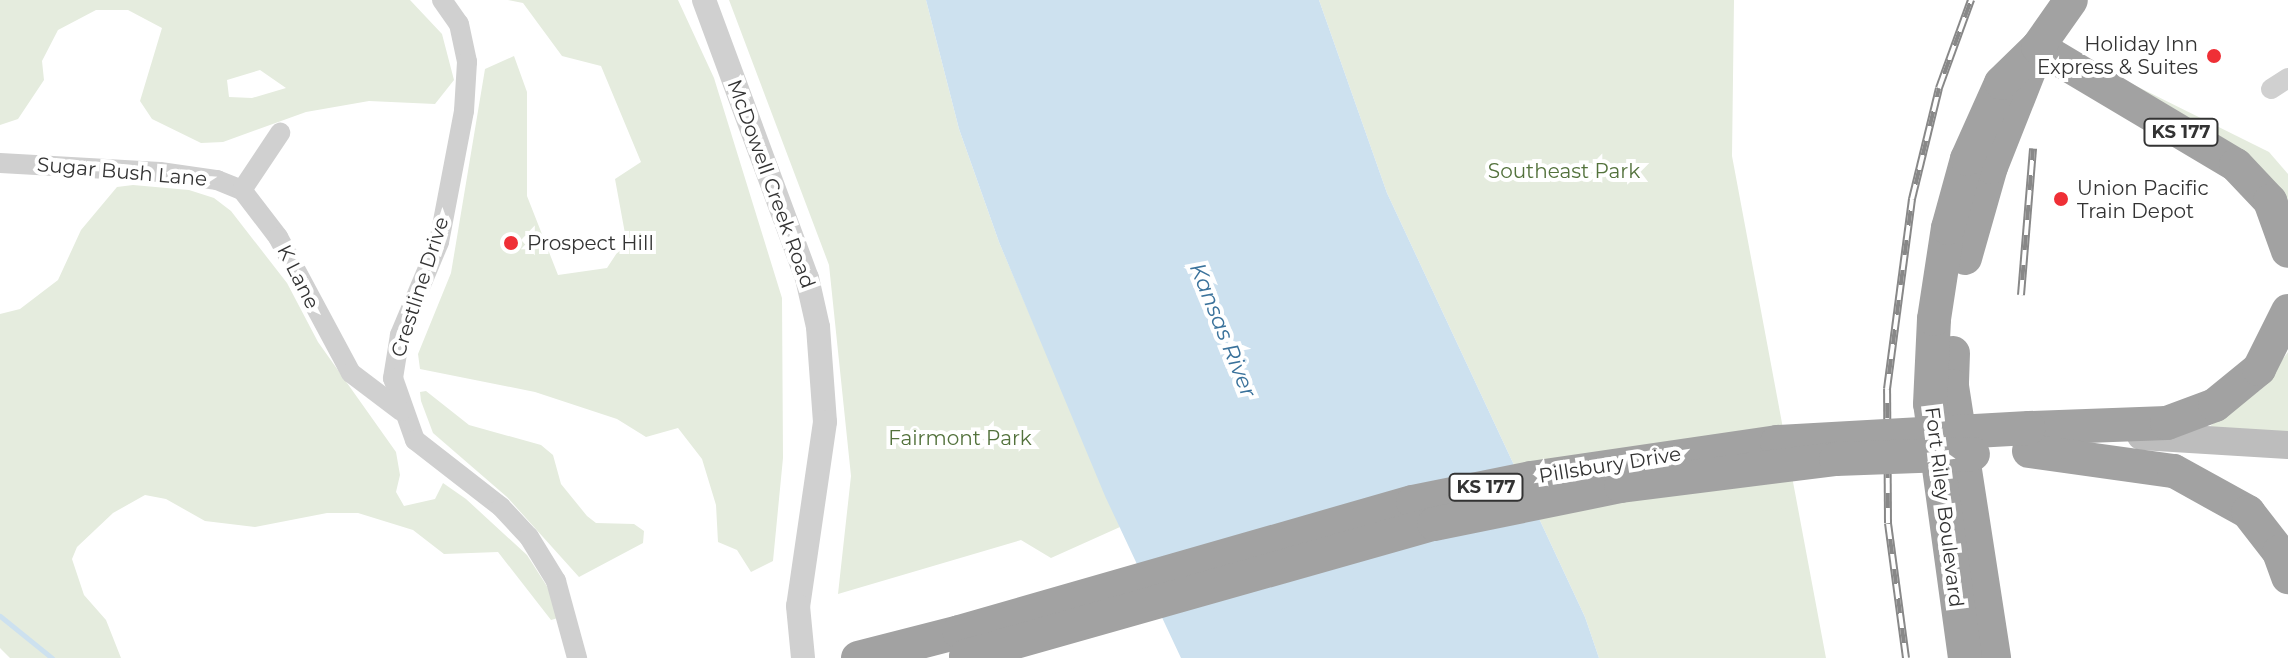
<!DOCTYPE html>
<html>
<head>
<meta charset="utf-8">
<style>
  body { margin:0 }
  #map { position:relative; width:2288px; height:658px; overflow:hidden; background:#fff; font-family:Montserrat,sans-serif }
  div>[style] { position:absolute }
  .green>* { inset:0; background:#e5ecde }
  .water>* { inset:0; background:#cde1ef }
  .stream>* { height:5px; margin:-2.5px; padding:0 2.5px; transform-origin:2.5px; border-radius:2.5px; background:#cde1ef }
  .minor>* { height:20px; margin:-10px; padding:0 10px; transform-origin:10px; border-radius:10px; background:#d0d0d0 }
  .tertiary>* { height:24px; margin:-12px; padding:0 12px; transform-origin:12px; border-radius:12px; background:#d0d0d0 }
  .secondary>* { height:28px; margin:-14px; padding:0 14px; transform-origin:14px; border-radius:14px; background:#bdbdbd }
  .trunk>* { height:34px; margin:-17px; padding:0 17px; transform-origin:17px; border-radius:17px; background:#a2a2a2 }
  .rail>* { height:8px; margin-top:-4px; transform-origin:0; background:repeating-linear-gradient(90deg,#fff 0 15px,#888 0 30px); box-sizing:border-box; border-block:2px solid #888 }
  .trunk-bridge>* { height:34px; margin:-17px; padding:0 17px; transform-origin:17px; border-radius:17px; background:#a2a2a2 }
  .dots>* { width:22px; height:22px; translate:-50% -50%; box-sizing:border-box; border:4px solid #fff; border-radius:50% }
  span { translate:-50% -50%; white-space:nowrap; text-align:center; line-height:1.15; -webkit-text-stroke:8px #fff; paint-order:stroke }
  .shield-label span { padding:2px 6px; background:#fff; border:2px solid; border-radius:6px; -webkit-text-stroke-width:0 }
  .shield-label { font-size:18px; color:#333; font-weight:700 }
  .poi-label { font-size:20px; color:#333 }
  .right { translate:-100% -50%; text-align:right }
  .left { translate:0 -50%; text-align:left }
  .park-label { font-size:20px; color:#53723c }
  .street-label { font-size:20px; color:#333 }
  .water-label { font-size:22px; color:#3a729b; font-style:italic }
</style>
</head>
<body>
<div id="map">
  <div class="green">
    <i style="clip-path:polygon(evenodd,0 0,410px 0,442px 34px,454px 80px,435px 104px,369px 101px,306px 112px,223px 142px,201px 143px,152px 119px,140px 101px,162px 28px,128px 10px,96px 10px,58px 30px,42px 61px,44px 80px,18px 119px,0 125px,0 0,260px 70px,286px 88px,252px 98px,229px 97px,227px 80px,260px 70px)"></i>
    <i style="clip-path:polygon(508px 0,678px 0,714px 78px,782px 298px,783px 458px,773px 561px,751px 572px,737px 550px,718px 542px,716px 505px,702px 459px,678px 428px,646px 437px,617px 419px,535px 392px,420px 369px,418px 354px,451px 273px,485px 69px,514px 56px,527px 92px,527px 196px,558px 275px,607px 268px,626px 239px,615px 179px,641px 162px,601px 66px,562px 56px,523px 3px)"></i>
    <i style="clip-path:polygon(729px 0,926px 0,959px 129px,999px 242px,1120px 527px,1051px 558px,1021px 540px,838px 594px,851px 476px,829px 265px)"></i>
    <i style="clip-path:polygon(1319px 0,1734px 0,1732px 156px,1826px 658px,1599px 658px,1585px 617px,1387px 193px)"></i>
    <i style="clip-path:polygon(2114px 75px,2269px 152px,2288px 174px,2288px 210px)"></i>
    <i style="clip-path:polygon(133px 185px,189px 190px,214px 198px,231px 211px,287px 283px,318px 342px,396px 452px,400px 475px,396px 492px,404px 506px,435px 499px,443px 483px,466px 499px,527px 555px,557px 602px,558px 618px,551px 620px,498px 552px,444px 554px,413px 530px,358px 513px,327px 513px,255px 527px,205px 521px,166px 499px,145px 495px,113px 513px,77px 547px,72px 559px,84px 595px,106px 620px,121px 658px,10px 658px,0 648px,0 314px,20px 309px,58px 280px,81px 230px,117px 187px)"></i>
    <i style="clip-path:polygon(2288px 352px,2288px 436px,2206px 429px,2260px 390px)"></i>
    <i style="clip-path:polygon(426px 391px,469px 425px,541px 445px,553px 455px,561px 484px,587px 516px,596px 523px,634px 524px,644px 531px,643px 543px,579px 577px,507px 497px,433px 433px,421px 401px,420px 392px)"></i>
  </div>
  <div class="water">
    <i style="clip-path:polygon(926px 0,1319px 0,1387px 193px,1585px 617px,1599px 658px,1181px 658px,1105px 496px,999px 242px,959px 129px)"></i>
  </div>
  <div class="stream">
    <i style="left:0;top:616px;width:67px;rotate:38.9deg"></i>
  </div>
  <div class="minor">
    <i style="left:442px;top:0;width:29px;rotate:55deg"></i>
    <i style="left:459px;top:24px;width:39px;rotate:78deg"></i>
    <i style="left:467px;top:62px;width:49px;rotate:93.5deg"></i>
    <i style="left:464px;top:111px;width:133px;rotate:100.8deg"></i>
    <i style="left:439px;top:242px;width:101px;rotate:112.8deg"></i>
    <i style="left:400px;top:335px;width:44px;rotate:99.2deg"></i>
    <i style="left:393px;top:378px;width:66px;rotate:70.5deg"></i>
    <i style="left:415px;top:440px;width:109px;rotate:37.9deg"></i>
    <i style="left:501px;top:507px;width:41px;rotate:47deg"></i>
    <i style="left:529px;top:537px;width:52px;rotate:58.5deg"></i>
    <i style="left:556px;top:581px;width:80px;rotate:74.7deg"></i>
    <i style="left:2271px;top:89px;width:20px;rotate:-33deg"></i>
    <i style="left:0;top:163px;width:160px;rotate:3.2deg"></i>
    <i style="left:160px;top:172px;width:58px;rotate:8deg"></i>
    <i style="left:217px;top:180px;width:27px;rotate:22deg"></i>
    <i style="left:242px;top:190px;width:59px;rotate:52.5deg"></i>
    <i style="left:278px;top:237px;width:154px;rotate:61.8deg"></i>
    <i style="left:351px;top:373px;width:63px;rotate:37.2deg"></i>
    <i style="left:242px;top:190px;width:69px;rotate:-56.3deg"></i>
  </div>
  <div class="tertiary">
    <i style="left:704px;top:0;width:296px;rotate:69.7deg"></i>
    <i style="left:807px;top:278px;width:50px;rotate:77.3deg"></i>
    <i style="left:818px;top:327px;width:95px;rotate:85.8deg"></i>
    <i style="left:825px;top:422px;width:186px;rotate:98.3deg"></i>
    <i style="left:798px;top:606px;width:52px;rotate:84.5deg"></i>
  </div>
  <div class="secondary">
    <i style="left:2141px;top:436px;width:147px;rotate:3.5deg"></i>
  </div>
  <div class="trunk">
    <i style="left:2038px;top:47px;width:230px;rotate:30.8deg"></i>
    <i style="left:2236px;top:165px;width:50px;rotate:46.6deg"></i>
    <i style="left:2270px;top:201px;width:53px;rotate:70.2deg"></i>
    <i style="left:1965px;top:258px;width:95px;rotate:-74.1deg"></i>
    <i style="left:1991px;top:167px;width:125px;rotate:-68.4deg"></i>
    <i style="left:1953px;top:353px;width:33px;rotate:92deg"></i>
    <i style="left:1952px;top:386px;width:275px;rotate:81.2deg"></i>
    <i style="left:2029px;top:428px;width:138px;rotate:-2.1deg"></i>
    <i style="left:2167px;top:423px;width:51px;rotate:-20.6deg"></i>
    <i style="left:2215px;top:405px;width:57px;rotate:-39.3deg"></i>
    <i style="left:2259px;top:369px;width:65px;rotate:-63.4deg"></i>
    <i style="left:2029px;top:451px;width:146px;rotate:7.9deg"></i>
    <i style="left:2174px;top:471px;width:85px;rotate:29deg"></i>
    <i style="left:2248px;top:512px;width:51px;rotate:52.2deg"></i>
    <i style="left:2279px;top:552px;width:27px;rotate:70deg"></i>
    <i style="left:858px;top:658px;width:104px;rotate:-14.4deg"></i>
    <i style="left:1965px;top:658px;width:256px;rotate:-97.8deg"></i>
    <i style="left:1930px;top:404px;width:85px;rotate:-87.3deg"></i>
    <i style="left:1934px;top:319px;width:92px;rotate:-81.3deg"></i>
    <i style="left:1948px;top:228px;width:72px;rotate:-74.6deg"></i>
    <i style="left:1967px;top:159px;width:83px;rotate:-65.9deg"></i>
    <i style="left:2001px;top:83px;width:52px;rotate:-44.2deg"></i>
    <i style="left:2038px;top:47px;width:57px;rotate:-54.9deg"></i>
  </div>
  <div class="rail">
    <i style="left:2021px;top:295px;width:147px;rotate:-85.3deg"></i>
    <i style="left:1906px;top:658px;width:136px;rotate:-97.6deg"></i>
    <i style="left:1888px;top:523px;width:134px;rotate:-90.4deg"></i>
    <i style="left:1887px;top:389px;width:192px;rotate:-82.5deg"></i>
    <i style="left:1912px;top:199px;width:114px;rotate:-76.3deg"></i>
    <i style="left:1939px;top:88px;width:94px;rotate:-70deg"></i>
  </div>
  <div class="trunk-bridge">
    <i style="left:959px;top:632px;width:472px;rotate:-16deg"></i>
    <i style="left:1413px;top:502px;width:120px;rotate:-11.5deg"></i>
    <i style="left:1531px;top:478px;width:249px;rotate:-8.3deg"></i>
    <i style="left:1777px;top:442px;width:252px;rotate:-3.2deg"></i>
    <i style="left:966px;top:656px;width:486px;rotate:-15.8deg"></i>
    <i style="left:1434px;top:524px;width:191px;rotate:-11.5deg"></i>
    <i style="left:1621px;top:486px;width:217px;rotate:-7.2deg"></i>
    <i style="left:1836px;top:459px;width:137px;rotate:-2.1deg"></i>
  </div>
  <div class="dots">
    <i style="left:2214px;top:56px;background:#ef2f36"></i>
    <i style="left:2061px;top:199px;background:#ef2f36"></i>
    <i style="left:511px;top:243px;background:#ef2f36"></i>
  </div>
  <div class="shield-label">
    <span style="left:2181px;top:132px">KS 177</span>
    <span style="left:1486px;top:487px">KS 177</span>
  </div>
  <div class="poi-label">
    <span class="right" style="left:2198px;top:56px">Holiday Inn<br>Express &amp; Suites</span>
    <span class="left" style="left:2077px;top:200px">Union Pacific<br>Train Depot</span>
    <span class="left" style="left:527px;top:243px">Prospect Hill</span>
  </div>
  <div class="park-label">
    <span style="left:1564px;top:171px">Southeast Park</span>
    <span style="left:960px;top:438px">Fairmont Park</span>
  </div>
  <div class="street-label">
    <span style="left:122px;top:172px;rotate:5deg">Sugar Bush Lane</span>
    <span style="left:771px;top:184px;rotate:70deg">McDowell Creek Road</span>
    <span style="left:298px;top:277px;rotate:63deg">K Lane</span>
    <span style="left:420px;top:287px;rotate:-72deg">Crestline Drive</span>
    <span style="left:1610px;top:465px;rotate:-9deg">Pillsbury Drive</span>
    <span style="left:1944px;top:507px;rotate:83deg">Fort Riley Boulevard</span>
  </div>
  <div class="water-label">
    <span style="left:1223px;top:330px;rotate:68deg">Kansas River</span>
  </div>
</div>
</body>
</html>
